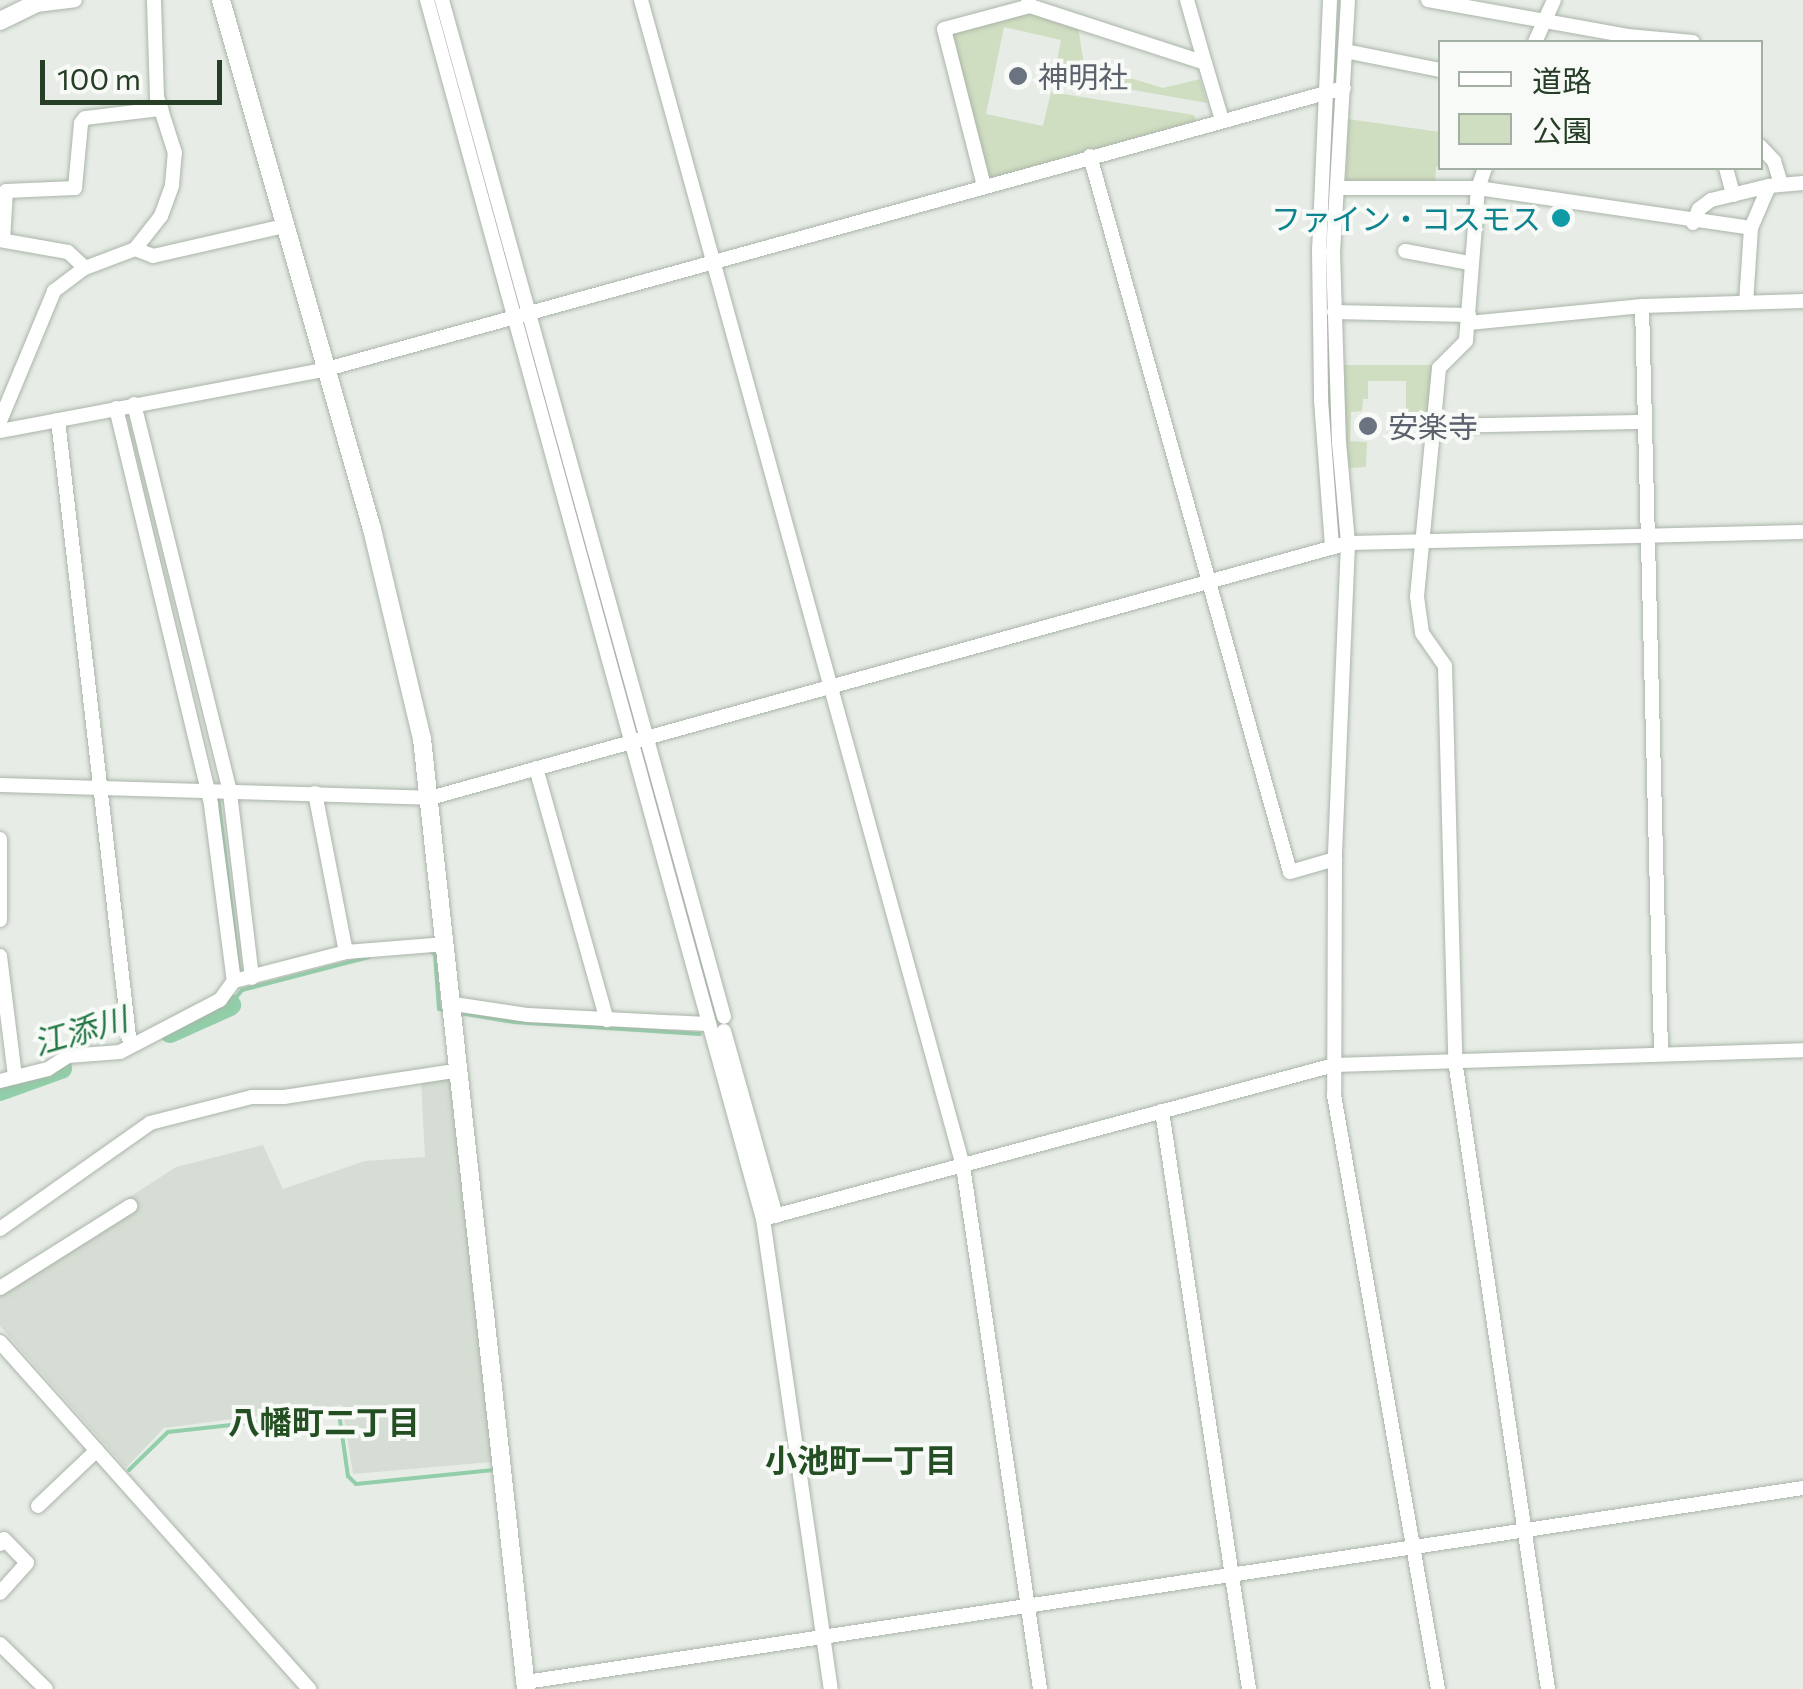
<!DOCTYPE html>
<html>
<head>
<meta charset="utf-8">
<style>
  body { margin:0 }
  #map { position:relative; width:1803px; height:1689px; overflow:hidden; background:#e7ede6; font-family:Commissioner,"Noto Sans JP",sans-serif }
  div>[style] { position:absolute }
  .built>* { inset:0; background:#d6ddd4 }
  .green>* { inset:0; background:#cfddc0 }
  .stream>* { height:4px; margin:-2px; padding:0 2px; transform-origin:2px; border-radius:2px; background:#92cea9 }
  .river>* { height:22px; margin:-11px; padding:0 11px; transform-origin:11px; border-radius:11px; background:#92cea9 }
  .roads { filter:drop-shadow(0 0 2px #aab5a9) drop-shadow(0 0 2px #aab5a9) }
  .minor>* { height:14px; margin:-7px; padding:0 7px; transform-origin:7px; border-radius:7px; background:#fff }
  .tertiary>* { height:18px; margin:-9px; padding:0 9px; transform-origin:9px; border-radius:9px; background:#fff }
  .dots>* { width:28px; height:28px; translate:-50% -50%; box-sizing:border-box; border:5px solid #f7faf6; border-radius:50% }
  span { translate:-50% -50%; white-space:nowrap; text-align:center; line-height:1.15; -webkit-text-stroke:8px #f7faf6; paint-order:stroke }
  .worship-label { font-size:30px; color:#5b616d }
  .left { translate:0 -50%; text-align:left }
  .culture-label { font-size:30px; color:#0d838f }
  .right { translate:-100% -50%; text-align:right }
  .water-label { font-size:32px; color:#237744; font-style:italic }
  .neighbourhood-label { font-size:32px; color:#234f23; font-weight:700 }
  .legend { position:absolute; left:1438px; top:40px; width:325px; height:130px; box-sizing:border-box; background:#f7faf6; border:2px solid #a4afa3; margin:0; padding:12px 18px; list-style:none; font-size:30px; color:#273e26 }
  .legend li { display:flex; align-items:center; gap:20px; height:50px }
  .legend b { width:50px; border:2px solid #a4afa3 }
  .scale { position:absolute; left:40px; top:60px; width:182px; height:45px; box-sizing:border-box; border:5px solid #273e26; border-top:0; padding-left:12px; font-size:30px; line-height:35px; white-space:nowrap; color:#273e26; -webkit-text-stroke:8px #f7faf6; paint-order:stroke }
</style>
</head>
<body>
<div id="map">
  <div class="built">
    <i style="clip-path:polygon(451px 1076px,492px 1462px,353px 1474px,342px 1405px,164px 1428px,126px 1468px,0 1326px,0 1281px,176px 1167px,263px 1145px,283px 1189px,365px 1161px,425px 1157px,421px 1081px)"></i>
  </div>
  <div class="green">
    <i style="clip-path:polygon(1029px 11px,1078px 27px,1084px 64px,1163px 88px,1200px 79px,1207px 103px,1054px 76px,1061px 40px,1004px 27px,986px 114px,1043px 126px,1051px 92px,1194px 115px,1196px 121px,989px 179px,950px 33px)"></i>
    <i style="clip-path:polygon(1348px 119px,1440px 132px,1440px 166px,1436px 167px,1435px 182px,1346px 182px)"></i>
    <i style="clip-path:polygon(1340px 365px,1433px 365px,1427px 419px,1406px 419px,1406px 381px,1368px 381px,1368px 399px,1363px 399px,1362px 411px,1351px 412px,1350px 441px,1367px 442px,1366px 467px,1349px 468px)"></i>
  </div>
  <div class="stream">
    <i style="left:599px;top:593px;width:130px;rotate:74.4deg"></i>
    <i style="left:218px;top:797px;width:174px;rotate:83.1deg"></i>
    <i style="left:428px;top:950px;width:8px;rotate:30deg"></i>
    <i style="left:435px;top:954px;width:55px;rotate:85.8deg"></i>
    <i style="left:439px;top:1009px;width:7px;rotate:8deg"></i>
    <i style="left:230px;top:1005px;width:19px;rotate:-51deg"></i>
    <i style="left:242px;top:990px;width:131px;rotate:-14.6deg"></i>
    <i style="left:460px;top:1013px;width:55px;rotate:9.5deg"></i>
    <i style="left:514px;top:1022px;width:186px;rotate:3.7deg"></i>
    <i style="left:129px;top:1470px;width:54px;rotate:-44.3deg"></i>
    <i style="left:168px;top:1432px;width:172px;rotate:-6.3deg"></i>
    <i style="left:339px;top:1413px;width:64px;rotate:81.9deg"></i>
    <i style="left:348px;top:1476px;width:11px;rotate:45deg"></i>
    <i style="left:356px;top:1484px;width:138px;rotate:-5.8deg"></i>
  </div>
  <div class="river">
    <i style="left:170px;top:1032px;width:66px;rotate:-24.2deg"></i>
    <i style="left:0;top:1090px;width:65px;rotate:-19.8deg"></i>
  </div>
  <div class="roads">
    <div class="minor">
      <i style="left:427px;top:0;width:1264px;rotate:74.59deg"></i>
      <i style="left:763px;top:1219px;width:475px;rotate:81.8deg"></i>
      <i style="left:442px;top:0;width:1055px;rotate:74.5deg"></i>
      <i style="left:641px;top:0;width:1210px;rotate:74.56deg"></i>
      <i style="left:963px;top:1166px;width:529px;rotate:81.62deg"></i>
      <i style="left:1028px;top:0;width:6px;rotate:72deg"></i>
      <i style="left:1030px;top:6px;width:184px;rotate:18deg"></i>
      <i style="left:1205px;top:63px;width:59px;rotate:73.4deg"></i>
      <i style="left:1187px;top:0;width:66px;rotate:74.1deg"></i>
      <i style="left:1330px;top:0;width:249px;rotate:92.5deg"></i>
      <i style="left:1319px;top:249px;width:151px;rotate:89.2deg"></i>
      <i style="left:1321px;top:400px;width:148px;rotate:85.7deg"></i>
      <i style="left:1348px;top:0;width:252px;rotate:93.4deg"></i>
      <i style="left:1333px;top:252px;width:190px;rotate:88.2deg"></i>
      <i style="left:1339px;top:442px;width:101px;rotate:84.9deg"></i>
      <i style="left:1348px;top:543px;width:316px;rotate:92.4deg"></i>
      <i style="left:1335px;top:859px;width:236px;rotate:90.2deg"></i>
      <i style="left:1334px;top:1095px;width:603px;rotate:80.07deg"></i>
      <i style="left:1428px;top:0;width:203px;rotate:10.2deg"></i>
      <i style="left:1628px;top:36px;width:65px;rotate:5.3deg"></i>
      <i style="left:36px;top:5px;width:39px;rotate:-7deg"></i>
      <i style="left:1535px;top:42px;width:46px;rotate:-65.7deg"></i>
      <i style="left:1345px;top:51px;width:97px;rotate:11.3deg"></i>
      <i style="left:1760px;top:146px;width:21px;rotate:47deg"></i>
      <i style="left:1774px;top:161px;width:24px;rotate:73deg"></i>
      <i style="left:1090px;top:156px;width:743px;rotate:74.39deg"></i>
      <i style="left:1290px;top:872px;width:47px;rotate:-16.1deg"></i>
      <i style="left:1485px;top:168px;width:21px;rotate:109deg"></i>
      <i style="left:1478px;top:188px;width:153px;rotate:94.5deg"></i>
      <i style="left:1466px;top:341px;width:38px;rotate:135deg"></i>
      <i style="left:1439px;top:368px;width:230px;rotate:95.5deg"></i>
      <i style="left:1417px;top:597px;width:36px;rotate:82deg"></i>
      <i style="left:1422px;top:633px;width:40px;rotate:55.1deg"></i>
      <i style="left:1445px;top:666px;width:394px;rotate:88.5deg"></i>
      <i style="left:1455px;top:1060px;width:636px;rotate:81.59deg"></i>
      <i style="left:1726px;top:168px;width:28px;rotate:75deg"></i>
      <i style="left:984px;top:186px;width:162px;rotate:-104.3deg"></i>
      <i style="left:944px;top:29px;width:89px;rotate:-15deg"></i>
      <i style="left:1338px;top:188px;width:140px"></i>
      <i style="left:1478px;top:188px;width:276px;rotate:8.3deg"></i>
      <i style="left:1751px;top:228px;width:75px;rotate:93.8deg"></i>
      <i style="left:1693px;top:223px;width:15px;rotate:-67deg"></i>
      <i style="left:1699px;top:209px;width:15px;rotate:-37deg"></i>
      <i style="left:1711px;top:200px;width:60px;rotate:-13.6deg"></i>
      <i style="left:1751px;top:228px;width:46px;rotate:-66.8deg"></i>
      <i style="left:1769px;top:186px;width:34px;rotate:-5deg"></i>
      <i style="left:0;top:240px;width:69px;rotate:10deg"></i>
      <i style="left:68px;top:252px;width:23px;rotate:43deg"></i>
      <i style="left:3px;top:240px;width:49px;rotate:-86.5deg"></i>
      <i style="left:6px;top:191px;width:69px;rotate:-2.5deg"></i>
      <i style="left:75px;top:188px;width:65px;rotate:-84.7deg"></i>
      <i style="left:81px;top:123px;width:6px;rotate:-51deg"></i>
      <i style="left:85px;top:118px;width:77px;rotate:-6.8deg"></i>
      <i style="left:135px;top:249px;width:19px;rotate:21deg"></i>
      <i style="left:153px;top:256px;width:134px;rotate:-12.9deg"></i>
      <i style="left:1405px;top:251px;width:66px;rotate:10.5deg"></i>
      <i style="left:1642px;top:306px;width:747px;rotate:88.54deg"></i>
      <i style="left:1334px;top:312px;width:135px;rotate:1.3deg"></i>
      <i style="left:1469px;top:323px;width:174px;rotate:-5.6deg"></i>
      <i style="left:1642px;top:306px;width:161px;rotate:-1.8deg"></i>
      <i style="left:134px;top:404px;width:401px;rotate:76.1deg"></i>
      <i style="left:230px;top:793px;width:186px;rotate:83.2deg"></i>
      <i style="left:116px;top:408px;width:408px;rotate:76.5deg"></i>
      <i style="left:211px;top:805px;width:177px;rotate:82.6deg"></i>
      <i style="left:58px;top:420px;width:629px;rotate:83.43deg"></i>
      <i style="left:0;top:421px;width:141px;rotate:-67.4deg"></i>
      <i style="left:54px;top:291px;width:39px;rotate:-37deg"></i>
      <i style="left:85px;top:268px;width:53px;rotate:-20.8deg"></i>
      <i style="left:135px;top:249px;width:42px;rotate:-51.8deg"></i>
      <i style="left:161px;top:216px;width:33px;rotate:-70deg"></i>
      <i style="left:172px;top:185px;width:32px;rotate:-85deg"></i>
      <i style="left:175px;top:153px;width:59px;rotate:-107.8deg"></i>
      <i style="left:157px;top:97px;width:97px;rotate:-91.8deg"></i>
      <i style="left:1434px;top:426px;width:208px;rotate:-1.1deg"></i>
      <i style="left:0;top:431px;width:333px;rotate:-10.7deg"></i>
      <i style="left:327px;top:369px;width:1055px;rotate:-15.45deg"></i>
      <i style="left:536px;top:768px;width:262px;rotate:74.3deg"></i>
      <i style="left:0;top:785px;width:430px;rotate:1.7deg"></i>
      <i style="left:430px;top:798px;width:953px;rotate:-15.52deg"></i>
      <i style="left:1348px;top:543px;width:455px;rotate:-1.4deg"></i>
      <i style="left:315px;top:793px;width:162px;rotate:79deg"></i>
      <i style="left:0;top:839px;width:81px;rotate:90deg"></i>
      <i style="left:0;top:956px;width:122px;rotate:82.9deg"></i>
      <i style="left:454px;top:1004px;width:75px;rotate:8.5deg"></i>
      <i style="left:528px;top:1015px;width:180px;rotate:2.9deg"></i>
      <i style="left:724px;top:1031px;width:192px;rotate:74.3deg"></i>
      <i style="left:0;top:1081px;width:49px;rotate:-14deg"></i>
      <i style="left:48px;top:1069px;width:24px;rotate:-33deg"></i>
      <i style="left:68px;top:1056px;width:52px;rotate:-4.4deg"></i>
      <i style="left:120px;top:1052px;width:113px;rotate:-27.5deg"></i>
      <i style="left:220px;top:1000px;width:24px;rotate:-54deg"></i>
      <i style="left:234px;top:981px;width:116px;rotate:-14.5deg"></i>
      <i style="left:346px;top:952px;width:100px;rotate:-4.6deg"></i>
      <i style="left:1162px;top:1111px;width:585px;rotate:81.44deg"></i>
      <i style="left:763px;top:1219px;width:591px;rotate:-15.09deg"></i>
      <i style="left:1334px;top:1065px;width:469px;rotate:-1.8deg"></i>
      <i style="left:0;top:1229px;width:184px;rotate:-35.2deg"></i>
      <i style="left:150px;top:1123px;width:105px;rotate:-14.3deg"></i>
      <i style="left:252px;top:1097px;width:32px"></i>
      <i style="left:284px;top:1097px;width:178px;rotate:-8.7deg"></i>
      <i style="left:0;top:1288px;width:154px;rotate:-32.2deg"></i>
      <i style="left:0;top:1342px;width:465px;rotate:48.3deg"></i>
      <i style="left:38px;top:1506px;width:81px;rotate:-43.5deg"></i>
      <i style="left:0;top:1544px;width:6px;rotate:-51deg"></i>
      <i style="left:4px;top:1539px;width:33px;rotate:46deg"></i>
      <i style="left:27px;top:1563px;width:40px;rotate:132deg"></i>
      <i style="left:0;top:1644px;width:64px;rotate:44.4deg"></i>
      <i style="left:526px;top:1682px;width:1292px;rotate:-8.64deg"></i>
    </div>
    <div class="tertiary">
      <i style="left:221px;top:0;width:550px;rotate:74.07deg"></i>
      <i style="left:372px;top:529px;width:216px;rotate:76.6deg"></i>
      <i style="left:422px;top:739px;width:956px;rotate:83.75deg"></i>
      <i style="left:0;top:21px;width:48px;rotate:-26deg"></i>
    </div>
  </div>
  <div class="dots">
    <i style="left:1018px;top:76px;background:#6b7280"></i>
    <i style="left:1561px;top:218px;background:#0f9aa8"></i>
    <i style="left:1368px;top:426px;background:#6b7280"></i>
  </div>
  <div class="worship-label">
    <span class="left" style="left:1038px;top:76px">神明社</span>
    <span class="left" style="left:1388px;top:426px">安楽寺</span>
  </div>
  <div class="culture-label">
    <span class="right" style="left:1541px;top:218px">ファイン・コスモス</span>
  </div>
  <div class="water-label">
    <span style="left:80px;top:1030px;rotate:-16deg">江添川</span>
  </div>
  <div class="neighbourhood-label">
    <span style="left:324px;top:1421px">八幡町二丁目</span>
    <span style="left:861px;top:1459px">小池町一丁目</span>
  </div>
  <ul class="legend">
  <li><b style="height:12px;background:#fff"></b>道路</li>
  <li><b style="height:28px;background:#cfddc0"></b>公園</li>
  </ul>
  <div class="scale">100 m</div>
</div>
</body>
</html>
